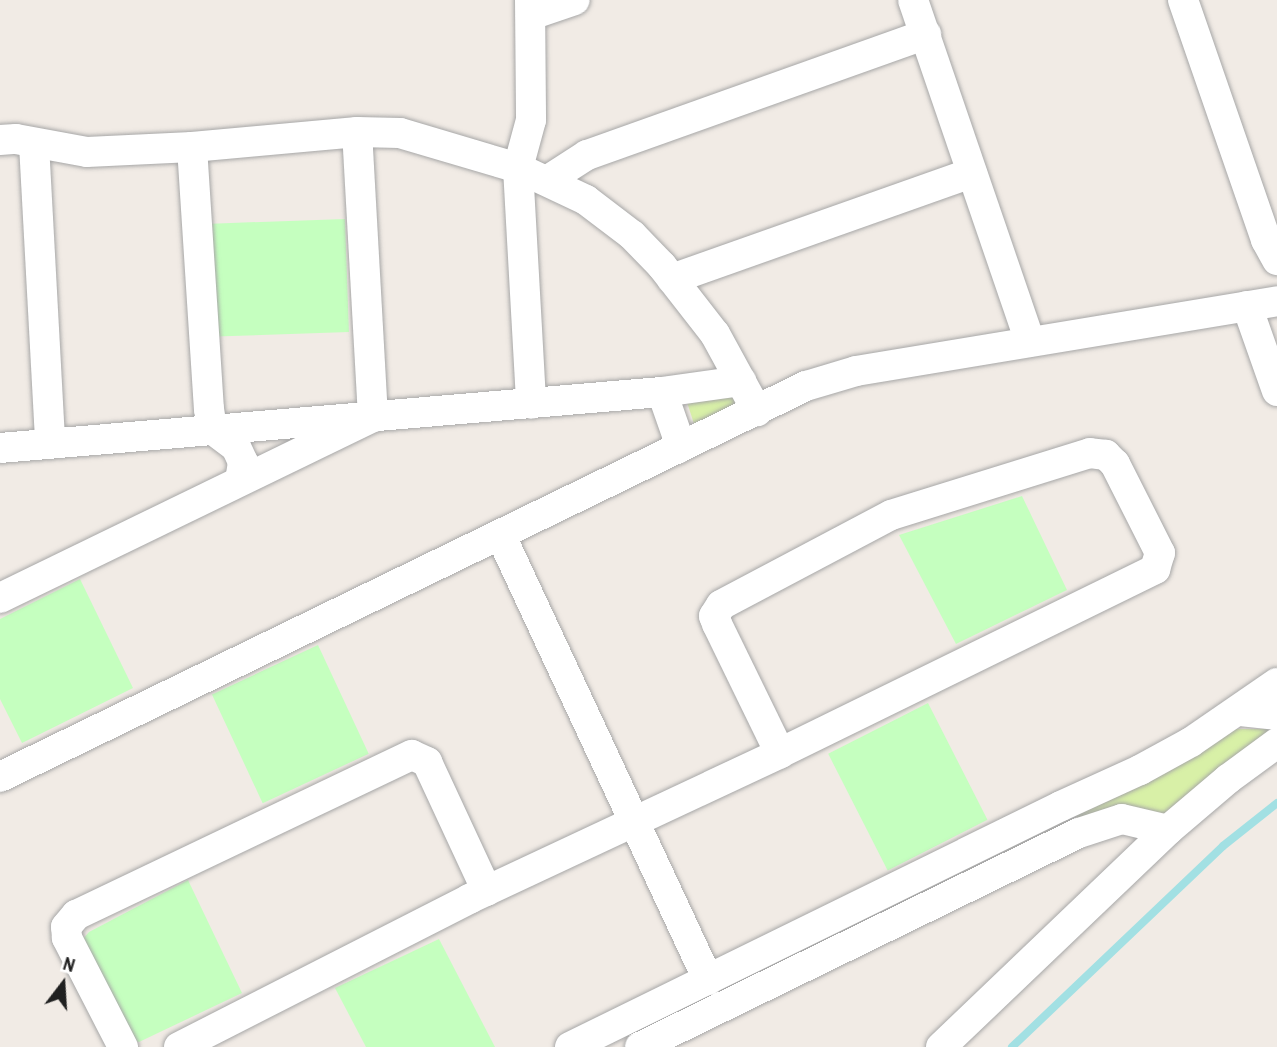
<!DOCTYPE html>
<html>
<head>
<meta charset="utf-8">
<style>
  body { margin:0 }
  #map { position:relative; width:1277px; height:1047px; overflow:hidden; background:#f1ebe5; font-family:"Archivo Narrow",sans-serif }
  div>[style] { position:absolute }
  .grass>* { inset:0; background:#d8f0a7 }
  .park>* { inset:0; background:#c5ffbf; transform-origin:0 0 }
  .stream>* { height:8px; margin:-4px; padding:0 4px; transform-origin:4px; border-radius:4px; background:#a2e0e3 }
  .roads { filter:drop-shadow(0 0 2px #a7a7a7) drop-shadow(0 0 2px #a7a7a7) }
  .minor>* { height:30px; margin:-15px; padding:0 15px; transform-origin:15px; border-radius:15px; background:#fff }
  span { translate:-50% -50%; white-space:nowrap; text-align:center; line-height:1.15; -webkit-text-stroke:6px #fff; paint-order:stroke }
  .north { position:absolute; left:28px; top:949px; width:70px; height:70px; -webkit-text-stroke:5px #fff; paint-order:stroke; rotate:17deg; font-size:19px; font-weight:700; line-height:28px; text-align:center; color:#202020 }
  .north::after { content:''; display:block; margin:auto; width:24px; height:32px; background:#202020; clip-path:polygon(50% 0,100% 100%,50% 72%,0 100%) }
</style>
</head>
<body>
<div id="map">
  <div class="grass">
    <i style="clip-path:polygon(729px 396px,737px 398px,734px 406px,695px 427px,687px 402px)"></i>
    <i style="clip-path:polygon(1231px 729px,1277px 729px,1166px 819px,1080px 821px,1075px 815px)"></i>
  </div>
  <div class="park">
    <i style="left:345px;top:219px;width:113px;height:133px;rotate:88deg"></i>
    <i style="clip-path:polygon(1022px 496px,1067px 590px,956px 644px,899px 535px)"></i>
    <i style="clip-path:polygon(80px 579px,133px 688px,22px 743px,0 699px,0 619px)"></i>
    <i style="left:318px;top:645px;width:120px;height:117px;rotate:65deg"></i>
    <i style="left:928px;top:703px;width:131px;height:112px;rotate:63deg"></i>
    <i style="clip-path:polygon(188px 880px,242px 993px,139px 1042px,130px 1039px,82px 940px,89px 932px)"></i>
    <i style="clip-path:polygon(439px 939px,495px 1047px,366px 1047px,335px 988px)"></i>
  </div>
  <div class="stream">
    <i style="left:1012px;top:1047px;width:291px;rotate:-43.6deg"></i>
    <i style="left:1223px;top:846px;width:69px;rotate:-38.5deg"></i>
  </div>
  <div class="roads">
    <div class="minor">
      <i style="left:530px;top:0;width:120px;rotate:89.5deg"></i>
      <i style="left:531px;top:120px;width:50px;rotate:105.2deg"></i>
      <i style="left:518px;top:168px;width:236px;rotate:86.8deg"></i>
      <i style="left:913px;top:0;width:361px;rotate:71.1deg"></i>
      <i style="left:1183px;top:0;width:254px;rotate:70.9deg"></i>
      <i style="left:1266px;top:240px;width:23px;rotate:61deg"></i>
      <i style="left:531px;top:15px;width:46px;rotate:-18.8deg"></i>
      <i style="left:0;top:140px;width:16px;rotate:-4deg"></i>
      <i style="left:16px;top:139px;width:72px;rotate:10.4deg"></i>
      <i style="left:87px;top:152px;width:105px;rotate:-2.7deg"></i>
      <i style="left:192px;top:147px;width:166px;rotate:-5.2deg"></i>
      <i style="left:357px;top:132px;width:43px;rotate:1.3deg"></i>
      <i style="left:400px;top:133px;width:123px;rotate:16.5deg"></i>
      <i style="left:518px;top:168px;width:75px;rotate:25.2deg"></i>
      <i style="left:586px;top:200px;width:58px;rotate:37.3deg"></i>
      <i style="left:632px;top:235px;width:43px;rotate:45.9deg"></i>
      <i style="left:662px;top:266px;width:86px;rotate:52.1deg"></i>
      <i style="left:715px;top:334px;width:88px;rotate:61.4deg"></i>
      <i style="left:34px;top:144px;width:298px;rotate:86.9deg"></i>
      <i style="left:192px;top:147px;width:263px;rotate:86.3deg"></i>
      <i style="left:209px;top:409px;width:20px;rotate:81deg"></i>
      <i style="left:212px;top:429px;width:30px;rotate:37deg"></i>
      <i style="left:236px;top:447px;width:17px;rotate:65deg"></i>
      <i style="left:243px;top:462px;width:19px;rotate:99deg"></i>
      <i style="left:548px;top:180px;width:46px;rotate:-32.7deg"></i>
      <i style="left:587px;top:155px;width:360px;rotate:-19.6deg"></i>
      <i style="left:672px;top:279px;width:318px;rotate:-19.5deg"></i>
      <i style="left:1247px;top:306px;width:90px;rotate:70.6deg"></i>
      <i style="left:662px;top:392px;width:46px;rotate:70.8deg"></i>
      <i style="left:677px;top:435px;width:14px;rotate:90deg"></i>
      <i style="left:0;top:448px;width:664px;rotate:-4.84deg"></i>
      <i style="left:662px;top:392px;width:80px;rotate:-7.9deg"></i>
      <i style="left:501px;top:536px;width:490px;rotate:65deg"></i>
      <i style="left:0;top:598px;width:415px;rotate:-25.9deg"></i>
      <i style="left:373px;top:417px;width:285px;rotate:-93.2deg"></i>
      <i style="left:1239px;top:711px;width:38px;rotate:6deg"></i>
      <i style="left:0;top:777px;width:896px;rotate:-25.88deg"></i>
      <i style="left:806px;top:386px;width:52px;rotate:-16.7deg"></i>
      <i style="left:856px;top:371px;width:427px;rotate:-9.4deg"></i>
      <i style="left:123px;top:1047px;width:123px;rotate:-117.2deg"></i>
      <i style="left:67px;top:938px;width:11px;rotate:-95deg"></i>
      <i style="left:66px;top:927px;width:16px;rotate:-50deg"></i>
      <i style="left:76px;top:915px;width:372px;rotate:-25.5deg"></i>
      <i style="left:412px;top:755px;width:17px;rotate:25deg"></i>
      <i style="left:427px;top:762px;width:142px;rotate:65.1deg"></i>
      <i style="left:179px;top:1047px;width:326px;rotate:-27deg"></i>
      <i style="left:469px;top:899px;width:344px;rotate:-25.1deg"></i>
      <i style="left:780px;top:753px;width:418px;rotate:-26.1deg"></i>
      <i style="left:1155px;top:569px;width:17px;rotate:-73deg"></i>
      <i style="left:1160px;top:553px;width:100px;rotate:-116.8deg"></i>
      <i style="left:1115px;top:464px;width:13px;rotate:-135deg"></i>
      <i style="left:1106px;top:455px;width:16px;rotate:-173deg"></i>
      <i style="left:1090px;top:453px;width:208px;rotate:162.7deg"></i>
      <i style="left:891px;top:515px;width:192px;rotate:152.1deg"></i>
      <i style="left:721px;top:605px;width:13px;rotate:122deg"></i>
      <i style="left:714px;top:616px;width:9px;rotate:69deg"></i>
      <i style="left:717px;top:624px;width:144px;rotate:64deg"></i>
      <i style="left:570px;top:1047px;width:547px;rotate:-26.14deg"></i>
      <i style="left:1061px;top:806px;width:87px;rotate:-24.5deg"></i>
      <i style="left:1140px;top:770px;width:58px;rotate:-28.8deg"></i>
      <i style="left:1191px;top:742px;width:104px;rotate:-34.5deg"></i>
      <i style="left:640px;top:1047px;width:488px;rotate:-26deg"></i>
      <i style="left:1079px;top:833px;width:45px;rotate:-18deg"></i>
      <i style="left:1122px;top:819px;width:47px;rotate:13.4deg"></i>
      <i style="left:941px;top:1047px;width:314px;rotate:-43.7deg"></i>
      <i style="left:1168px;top:830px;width:79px;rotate:-40.4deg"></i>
      <i style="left:1228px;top:779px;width:61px;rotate:-36.3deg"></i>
    </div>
  </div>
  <div class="north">N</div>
</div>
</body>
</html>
